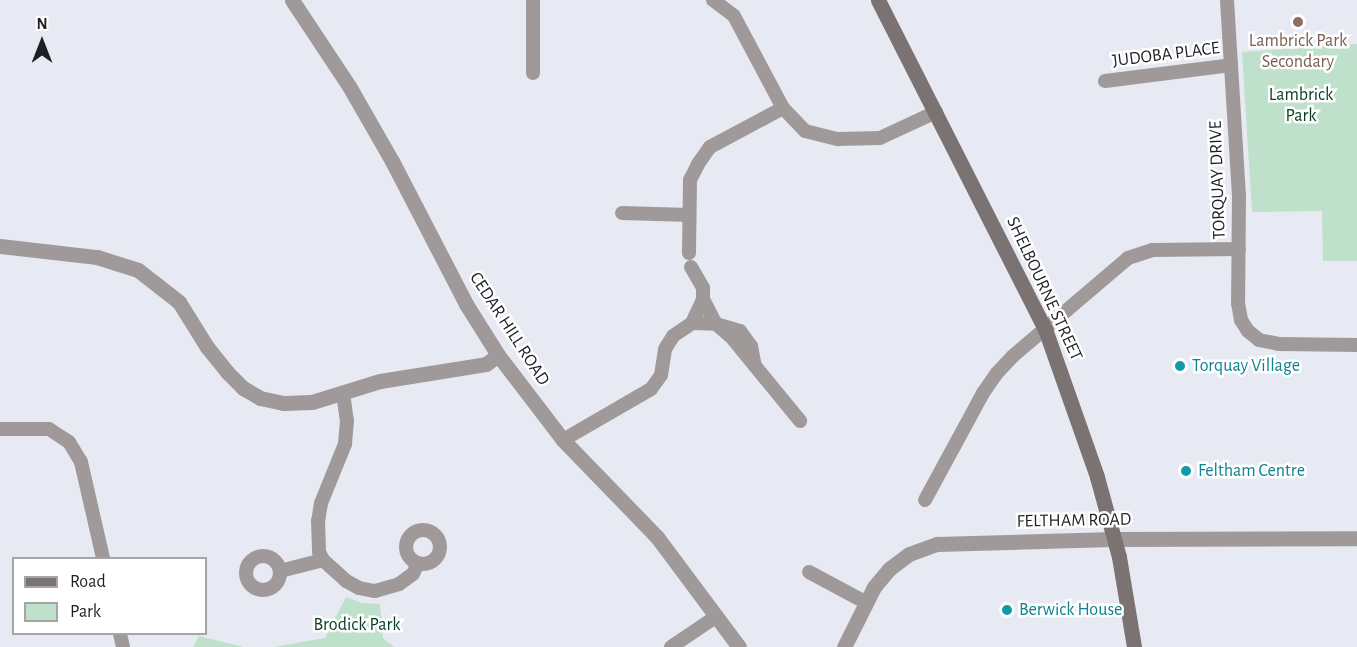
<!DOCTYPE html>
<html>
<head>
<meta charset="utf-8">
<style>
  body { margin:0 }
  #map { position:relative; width:1357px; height:647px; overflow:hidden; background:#e7e9f3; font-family:"Alegreya Sans",sans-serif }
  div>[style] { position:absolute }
  .green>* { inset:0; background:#bfe0ca }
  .minor>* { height:14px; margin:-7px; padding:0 7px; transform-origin:7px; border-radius:7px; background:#9f9a99 }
  .minor>.ring { margin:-7px; padding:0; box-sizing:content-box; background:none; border:14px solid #9f9a99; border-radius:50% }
  .tertiary>* { height:15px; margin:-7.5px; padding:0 7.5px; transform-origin:7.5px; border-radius:7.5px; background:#9f9a99 }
  .secondary>* { height:15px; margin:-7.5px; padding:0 7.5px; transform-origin:7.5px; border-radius:7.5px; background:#7b7372 }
  .dots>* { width:16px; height:16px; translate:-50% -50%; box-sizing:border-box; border:3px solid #fff; border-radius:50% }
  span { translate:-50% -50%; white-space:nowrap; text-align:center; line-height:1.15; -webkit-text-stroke:5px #fff; paint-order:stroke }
  .education-label { font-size:18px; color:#785e54 }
  .street-label { font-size:18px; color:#1e1f23 }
  .park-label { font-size:18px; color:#0a4024 }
  .culture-label { font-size:18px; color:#0d838f }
  .left { translate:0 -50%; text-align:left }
  .legend { position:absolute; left:12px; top:557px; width:195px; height:78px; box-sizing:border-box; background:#fff; border:2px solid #a5a5a7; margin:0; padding:8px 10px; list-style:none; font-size:18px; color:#1e1f23 }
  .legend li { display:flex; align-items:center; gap:12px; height:30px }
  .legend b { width:30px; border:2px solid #a5a5a7 }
  .north { position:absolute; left:12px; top:12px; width:60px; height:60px; -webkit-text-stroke:4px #fff; paint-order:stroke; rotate:0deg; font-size:16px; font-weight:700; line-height:24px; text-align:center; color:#1e1f23 }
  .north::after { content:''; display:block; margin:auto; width:21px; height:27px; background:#1e1f23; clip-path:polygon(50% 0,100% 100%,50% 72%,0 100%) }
</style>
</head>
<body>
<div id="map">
  <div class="green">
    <i style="clip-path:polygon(1357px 44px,1357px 261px,1323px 261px,1322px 211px,1252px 212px,1242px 52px)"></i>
    <i style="clip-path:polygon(346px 597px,362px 603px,380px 604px,383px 638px,394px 647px,274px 647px,325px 638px)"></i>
    <i style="clip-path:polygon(199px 636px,243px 647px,193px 647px)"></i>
  </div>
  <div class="minor">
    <i style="left:713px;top:0;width:26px;rotate:37deg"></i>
    <i style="left:734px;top:16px;width:104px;rotate:62deg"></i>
    <i style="left:783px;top:108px;width:32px;rotate:46deg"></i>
    <i style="left:805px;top:131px;width:34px;rotate:14deg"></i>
    <i style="left:838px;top:139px;width:42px;rotate:-1.4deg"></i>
    <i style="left:880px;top:138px;width:62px;rotate:-24.9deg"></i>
    <i style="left:1227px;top:0;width:195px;rotate:86.5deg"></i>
    <i style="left:1239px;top:195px;width:108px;rotate:90.5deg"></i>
    <i style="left:1238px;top:303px;width:17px;rotate:80deg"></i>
    <i style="left:1241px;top:320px;width:13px;rotate:58deg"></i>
    <i style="left:1248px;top:331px;width:14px;rotate:39deg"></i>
    <i style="left:1259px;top:340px;width:20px;rotate:11deg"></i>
    <i style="left:1279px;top:344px;width:78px;rotate:0.7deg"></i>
    <i style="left:533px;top:73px;width:73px;rotate:-90deg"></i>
    <i style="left:1105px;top:81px;width:127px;rotate:-7.2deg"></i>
    <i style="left:622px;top:213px;width:67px;rotate:1.7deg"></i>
    <i style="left:689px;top:253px;width:73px;rotate:-89.2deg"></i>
    <i style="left:690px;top:180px;width:18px;rotate:-63deg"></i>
    <i style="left:698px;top:164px;width:21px;rotate:-55deg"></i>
    <i style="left:710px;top:147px;width:83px;rotate:-28.1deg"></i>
    <i style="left:691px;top:267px;width:24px;rotate:60deg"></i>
    <i style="left:703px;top:288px;width:11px;rotate:90deg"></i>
    <i style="left:703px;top:299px;width:28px;rotate:63deg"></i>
    <i style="left:716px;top:324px;width:23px;rotate:41deg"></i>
    <i style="left:733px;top:339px;width:106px;rotate:50.7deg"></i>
    <i style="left:692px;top:323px;width:24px;rotate:2deg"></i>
    <i style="left:716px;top:324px;width:25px;rotate:16deg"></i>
    <i style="left:740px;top:331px;width:19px;rotate:54deg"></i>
    <i style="left:751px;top:346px;width:20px;rotate:79deg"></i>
    <i style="left:343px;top:393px;width:28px;rotate:82deg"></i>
    <i style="left:347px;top:421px;width:23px;rotate:95deg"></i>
    <i style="left:345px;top:444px;width:64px;rotate:112.1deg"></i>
    <i style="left:321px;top:503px;width:18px;rotate:99deg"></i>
    <i style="left:318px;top:521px;width:31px;rotate:88deg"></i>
    <i style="left:319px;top:552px;width:9px;rotate:63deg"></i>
    <i style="left:323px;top:560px;width:31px;rotate:42deg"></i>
    <i style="left:346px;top:581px;width:15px;rotate:28deg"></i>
    <i style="left:359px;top:588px;width:16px;rotate:11deg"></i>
    <i style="left:375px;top:591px;width:25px;rotate:-16deg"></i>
    <i style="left:399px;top:584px;width:17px;rotate:-36deg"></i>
    <i style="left:413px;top:574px;width:12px;rotate:-66deg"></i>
    <i style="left:0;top:429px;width:49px"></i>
    <i style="left:49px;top:429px;width:24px;rotate:33deg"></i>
    <i style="left:69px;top:442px;width:23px;rotate:59deg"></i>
    <i style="left:81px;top:462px;width:98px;rotate:77.1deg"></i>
    <i style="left:563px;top:440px;width:102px;rotate:-30.1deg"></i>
    <i style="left:651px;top:389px;width:17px;rotate:-54deg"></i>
    <i style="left:661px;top:375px;width:26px;rotate:-81deg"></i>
    <i style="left:665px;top:349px;width:15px;rotate:-58deg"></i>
    <i style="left:673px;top:336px;width:23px;rotate:-34deg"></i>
    <i style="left:692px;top:323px;width:26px;rotate:-65deg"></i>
    <i style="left:925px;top:500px;width:122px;rotate:-61.5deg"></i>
    <i style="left:983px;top:393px;width:24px;rotate:-55deg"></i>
    <i style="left:997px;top:373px;width:23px;rotate:-47deg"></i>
    <i style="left:1013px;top:356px;width:151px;rotate:-40.4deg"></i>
    <i style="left:1128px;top:258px;width:25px;rotate:-18deg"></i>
    <i style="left:1152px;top:250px;width:87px;rotate:-0.7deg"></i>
    <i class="ring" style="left:406px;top:530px;width:20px;height:20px"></i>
    <i class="ring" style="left:246px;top:556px;width:20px;height:20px"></i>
    <i style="left:280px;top:571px;width:44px;rotate:-14.3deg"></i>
    <i style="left:809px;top:572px;width:64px;rotate:28.2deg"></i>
    <i style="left:120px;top:634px;width:13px;rotate:77deg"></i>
    <i style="left:671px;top:647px;width:55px;rotate:-34deg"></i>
  </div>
  <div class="tertiary">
    <i style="left:292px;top:0;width:103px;rotate:56.5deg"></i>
    <i style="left:349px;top:86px;width:86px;rotate:60.2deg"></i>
    <i style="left:392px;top:161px;width:161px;rotate:62.6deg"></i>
    <i style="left:466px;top:304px;width:60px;rotate:57.9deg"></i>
    <i style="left:498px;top:355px;width:107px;rotate:52.6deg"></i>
    <i style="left:563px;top:440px;width:135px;rotate:45.9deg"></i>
    <i style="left:657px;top:537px;width:137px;rotate:53.3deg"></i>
    <i style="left:0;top:246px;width:98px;rotate:6.5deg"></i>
    <i style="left:97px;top:257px;width:43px;rotate:17.6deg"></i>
    <i style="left:138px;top:270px;width:52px;rotate:38deg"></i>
    <i style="left:179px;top:302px;width:53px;rotate:58.1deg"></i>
    <i style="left:207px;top:347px;width:32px;rotate:51deg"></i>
    <i style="left:227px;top:372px;width:23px;rotate:45deg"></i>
    <i style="left:243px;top:388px;width:20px;rotate:30deg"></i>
    <i style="left:260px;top:398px;width:24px;rotate:12deg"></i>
    <i style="left:283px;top:403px;width:29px;rotate:-2deg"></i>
    <i style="left:312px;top:402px;width:71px;rotate:-17.2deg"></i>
    <i style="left:380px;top:381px;width:107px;rotate:-9.1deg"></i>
    <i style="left:486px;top:364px;width:15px;rotate:-37deg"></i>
    <i style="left:844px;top:647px;width:67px;rotate:-63.4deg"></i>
    <i style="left:874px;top:587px;width:23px;rotate:-50deg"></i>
    <i style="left:889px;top:569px;width:25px;rotate:-37deg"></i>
    <i style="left:909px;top:554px;width:30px;rotate:-20deg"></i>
    <i style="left:937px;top:544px;width:177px;rotate:-1.6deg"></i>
    <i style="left:1114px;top:539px;width:243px;rotate:-0.2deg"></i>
  </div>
  <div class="secondary">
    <i style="left:878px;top:0;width:369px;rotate:63.1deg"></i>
    <i style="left:1045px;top:329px;width:157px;rotate:70.6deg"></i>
    <i style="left:1097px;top:477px;width:83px;rotate:74.6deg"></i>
    <i style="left:1119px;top:557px;width:91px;rotate:80.5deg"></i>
  </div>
  <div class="dots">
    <i style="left:1298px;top:22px;background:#8d6e63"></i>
    <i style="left:1180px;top:366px;background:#0f9aa8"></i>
    <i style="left:1186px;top:471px;background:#0f9aa8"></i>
    <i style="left:1007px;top:610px;background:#0f9aa8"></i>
  </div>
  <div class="education-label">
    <span style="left:1298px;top:52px">Lambrick Park<br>Secondary</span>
  </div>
  <div class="street-label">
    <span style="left:1166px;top:55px;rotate:-7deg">JUDOBA PLACE</span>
    <span style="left:1218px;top:180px;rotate:-92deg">TORQUAY DRIVE</span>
    <span style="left:1044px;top:289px;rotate:65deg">SHELBOURNE STREET</span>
    <span style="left:509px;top:329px;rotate:57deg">CEDAR HILL ROAD</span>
    <span style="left:1074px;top:521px;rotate:-1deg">FELTHAM ROAD</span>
  </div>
  <div class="park-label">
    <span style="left:1301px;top:106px">Lambrick<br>Park</span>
    <span style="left:357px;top:625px">Brodick Park</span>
  </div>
  <div class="culture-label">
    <span class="left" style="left:1192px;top:366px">Torquay Village</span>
    <span class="left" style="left:1198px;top:471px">Feltham Centre</span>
    <span class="left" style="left:1019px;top:610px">Berwick House</span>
  </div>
  <ul class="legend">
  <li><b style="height:8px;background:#7b7372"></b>Road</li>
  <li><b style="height:16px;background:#bfe0ca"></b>Park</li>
  </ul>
  <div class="north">N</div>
</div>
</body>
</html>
